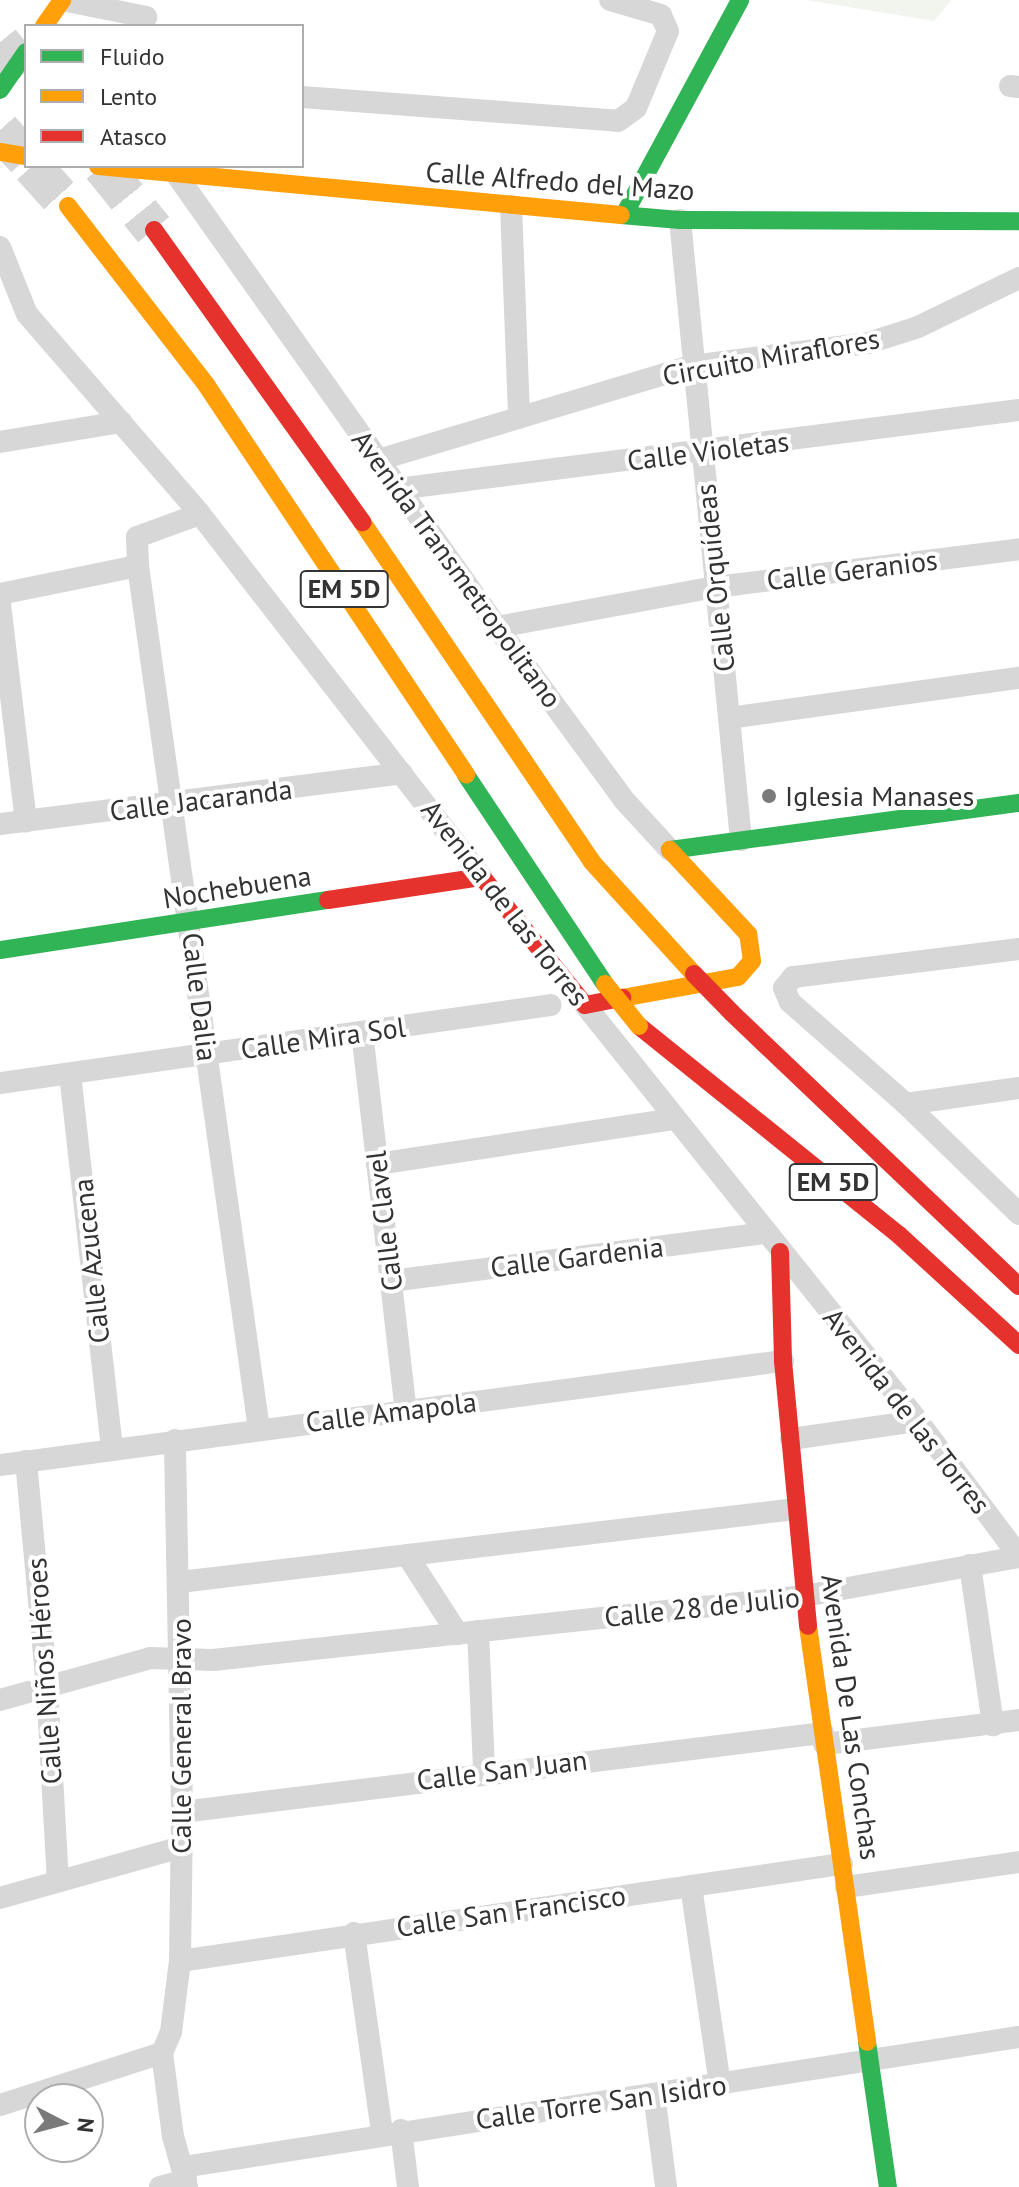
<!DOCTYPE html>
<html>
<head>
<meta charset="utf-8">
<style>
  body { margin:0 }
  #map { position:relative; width:1019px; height:2187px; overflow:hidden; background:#fff; font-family:"PT Sans",sans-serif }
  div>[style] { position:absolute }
  .green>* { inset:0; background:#f1f5ed }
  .highway-tunnel>* { height:40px; margin-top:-20px; transform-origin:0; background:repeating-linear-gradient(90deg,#d6d6d6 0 40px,transparent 0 60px) }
  .street>* { height:22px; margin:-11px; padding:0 11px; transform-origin:11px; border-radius:11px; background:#d7d7d7 }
  .fast>* { height:18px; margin:-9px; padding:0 9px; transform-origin:9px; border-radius:9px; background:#30b455 }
  .slow>* { height:18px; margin:-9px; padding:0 9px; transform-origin:9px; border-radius:9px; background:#ff9f0a }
  .jam>* { height:18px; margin:-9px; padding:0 9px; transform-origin:9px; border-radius:9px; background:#e5322d }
  .slow-bridge>* { height:18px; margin:-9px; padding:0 9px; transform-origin:9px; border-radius:9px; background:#ff9f0a }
  .jam-bridge>* { height:18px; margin:-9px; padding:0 9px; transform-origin:9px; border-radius:9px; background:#e5322d }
  .dots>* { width:22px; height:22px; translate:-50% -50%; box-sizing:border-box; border:4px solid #fff; border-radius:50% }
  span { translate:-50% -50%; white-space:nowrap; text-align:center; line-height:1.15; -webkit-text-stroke:8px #fff; paint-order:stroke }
  .shield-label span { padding:2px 6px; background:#fff; border:2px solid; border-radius:6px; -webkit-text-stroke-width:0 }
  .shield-label { font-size:26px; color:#333; font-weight:700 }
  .street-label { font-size:28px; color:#333 }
  .poi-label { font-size:28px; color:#333 }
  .left { translate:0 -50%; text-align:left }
  .legend { position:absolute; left:24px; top:24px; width:280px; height:144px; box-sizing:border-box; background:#fff; border:2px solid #adadad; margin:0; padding:10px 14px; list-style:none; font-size:24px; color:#333 }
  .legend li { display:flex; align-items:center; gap:16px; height:40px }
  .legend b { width:40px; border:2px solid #adadad }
  .north { position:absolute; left:24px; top:2083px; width:80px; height:80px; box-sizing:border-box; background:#fff; border:2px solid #adadad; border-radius:50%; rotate:96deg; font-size:22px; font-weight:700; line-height:32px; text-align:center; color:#333 }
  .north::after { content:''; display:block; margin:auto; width:28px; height:36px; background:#7a7a7a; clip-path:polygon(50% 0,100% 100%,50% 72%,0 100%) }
</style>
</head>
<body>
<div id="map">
  <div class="green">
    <i style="clip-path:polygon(806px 0,951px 0,934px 21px)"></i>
  </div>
  <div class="highway-tunnel">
    <i style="left:0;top:42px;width:41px;rotate:50.9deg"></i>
    <i style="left:0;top:130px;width:39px;rotate:48deg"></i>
    <i style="left:32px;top:166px;width:54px;rotate:48deg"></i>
    <i style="left:102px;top:166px;width:82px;rotate:50.9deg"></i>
  </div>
  <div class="street">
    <i style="left:62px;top:0;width:86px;rotate:11.4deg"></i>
    <i style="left:1010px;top:86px;width:9px;rotate:6deg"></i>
    <i style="left:302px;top:97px;width:317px;rotate:4.3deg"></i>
    <i style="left:618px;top:121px;width:22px;rotate:-36deg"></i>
    <i style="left:636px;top:108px;width:83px;rotate:-67.4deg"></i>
    <i style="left:668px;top:31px;width:17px;rotate:-114deg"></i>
    <i style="left:661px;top:15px;width:53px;rotate:-163.6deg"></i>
    <i style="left:178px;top:177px;width:552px;rotate:54.67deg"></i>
    <i style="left:497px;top:627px;width:215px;rotate:53.7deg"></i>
    <i style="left:624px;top:800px;width:68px;rotate:47.4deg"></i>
    <i style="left:511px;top:206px;width:212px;rotate:87.8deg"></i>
    <i style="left:680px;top:220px;width:623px;rotate:84.38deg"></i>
    <i style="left:0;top:247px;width:72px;rotate:68.1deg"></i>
    <i style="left:27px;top:314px;width:264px;rotate:49.1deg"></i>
    <i style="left:200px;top:514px;width:460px;rotate:52.2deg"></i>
    <i style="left:0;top:442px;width:123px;rotate:-9.4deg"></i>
    <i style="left:378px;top:460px;width:328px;rotate:-16.7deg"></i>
    <i style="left:692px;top:366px;width:177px;rotate:-7.4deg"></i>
    <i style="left:868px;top:343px;width:52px;rotate:-17.7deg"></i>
    <i style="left:918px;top:327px;width:112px;rotate:-25.9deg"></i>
    <i style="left:397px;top:489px;width:627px;rotate:-7.24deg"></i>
    <i style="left:138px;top:566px;width:871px;rotate:82.02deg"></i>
    <i style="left:0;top:594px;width:141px;rotate:-11.5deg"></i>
    <i style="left:138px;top:566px;width:29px;rotate:-92deg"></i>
    <i style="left:137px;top:537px;width:67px;rotate:-20.1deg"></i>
    <i style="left:0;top:604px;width:219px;rotate:83.2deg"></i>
    <i style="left:497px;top:627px;width:223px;rotate:-10.4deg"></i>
    <i style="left:716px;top:587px;width:305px;rotate:-7.1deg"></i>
    <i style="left:729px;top:718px;width:293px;rotate:-7.9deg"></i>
    <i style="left:0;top:824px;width:405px;rotate:-7.2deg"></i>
    <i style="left:1019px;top:949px;width:228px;rotate:172.9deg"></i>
    <i style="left:793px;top:977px;width:14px;rotate:129deg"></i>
    <i style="left:784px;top:988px;width:15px;rotate:67deg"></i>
    <i style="left:790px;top:1002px;width:154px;rotate:41.3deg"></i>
    <i style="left:906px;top:1104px;width:158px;rotate:44.2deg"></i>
    <i style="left:585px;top:1005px;width:533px;rotate:51.32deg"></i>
    <i style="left:918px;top:1421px;width:169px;rotate:53.2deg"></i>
    <i style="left:362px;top:1032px;width:381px;rotate:83.4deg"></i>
    <i style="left:70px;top:1074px;width:377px;rotate:83.6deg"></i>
    <i style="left:0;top:1083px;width:556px;rotate:-8.06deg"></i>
    <i style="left:906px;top:1104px;width:114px;rotate:-8.1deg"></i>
    <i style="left:377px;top:1164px;width:301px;rotate:-8.6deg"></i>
    <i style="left:391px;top:1281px;width:376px;rotate:-7.3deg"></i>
    <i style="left:791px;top:1439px;width:128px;rotate:-8.1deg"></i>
    <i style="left:26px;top:1461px;width:226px;rotate:84.7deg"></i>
    <i style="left:47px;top:1686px;width:194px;rotate:86.8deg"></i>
    <i style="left:0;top:1465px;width:790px;rotate:-7.57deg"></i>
    <i style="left:407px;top:1555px;width:94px;rotate:57.2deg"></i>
    <i style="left:970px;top:1565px;width:162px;rotate:81.8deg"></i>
    <i style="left:180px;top:1582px;width:620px;rotate:-6.76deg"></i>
    <i style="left:478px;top:1631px;width:140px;rotate:87.5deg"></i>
    <i style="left:0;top:1700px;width:156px;rotate:-15.6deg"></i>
    <i style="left:150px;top:1658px;width:63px;rotate:1.8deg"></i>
    <i style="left:213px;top:1660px;width:594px;rotate:-6.18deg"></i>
    <i style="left:804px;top:1596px;width:219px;rotate:-10.3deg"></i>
    <i style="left:824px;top:1744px;width:196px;rotate:-7deg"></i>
    <i style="left:182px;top:1812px;width:646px;rotate:-7.03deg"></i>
    <i style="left:691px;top:1886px;width:201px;rotate:81.7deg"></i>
    <i style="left:846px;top:1887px;width:175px;rotate:-8.2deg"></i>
    <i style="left:0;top:1898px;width:188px;rotate:-15.7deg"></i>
    <i style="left:354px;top:1933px;width:202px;rotate:82deg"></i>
    <i style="left:180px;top:1961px;width:669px;rotate:-8.34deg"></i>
    <i style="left:162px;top:2053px;width:84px;rotate:82.5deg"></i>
    <i style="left:173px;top:2136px;width:53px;rotate:74.6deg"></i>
    <i style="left:654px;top:2094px;width:94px;rotate:82.6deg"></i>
    <i style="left:0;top:2105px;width:170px;rotate:-17.8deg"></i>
    <i style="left:162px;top:2053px;width:23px;rotate:-67deg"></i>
    <i style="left:171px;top:2032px;width:72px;rotate:-82.8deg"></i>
    <i style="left:180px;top:1961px;width:149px;rotate:-89.2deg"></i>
    <i style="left:182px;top:1812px;width:372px;rotate:-91.1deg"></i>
    <i style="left:401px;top:2130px;width:57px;rotate:83deg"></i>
    <i style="left:183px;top:2167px;width:846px;rotate:-8.84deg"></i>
    <i style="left:160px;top:2187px;width:27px;rotate:-15deg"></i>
  </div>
  <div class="fast">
    <i style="left:0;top:90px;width:46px;rotate:-55.6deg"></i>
    <i style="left:625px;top:213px;width:242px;rotate:-61.6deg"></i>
    <i style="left:621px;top:215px;width:59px;rotate:4.8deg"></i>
    <i style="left:680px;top:220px;width:339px;rotate:0.2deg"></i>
    <i style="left:466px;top:775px;width:251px;rotate:56.4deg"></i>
    <i style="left:670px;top:850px;width:352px;rotate:-7.7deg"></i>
    <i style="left:0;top:950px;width:332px;rotate:-8.7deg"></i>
    <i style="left:867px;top:2042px;width:147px;rotate:81.8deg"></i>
  </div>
  <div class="slow">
    <i style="left:44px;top:26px;width:32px;rotate:-55deg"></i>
    <i style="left:0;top:152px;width:26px;rotate:9deg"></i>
    <i style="left:98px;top:166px;width:525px;rotate:5.35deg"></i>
    <i style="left:68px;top:206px;width:227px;rotate:52.3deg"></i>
    <i style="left:207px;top:386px;width:467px;rotate:56.3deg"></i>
    <i style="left:362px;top:522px;width:410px;rotate:55.9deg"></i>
    <i style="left:592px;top:862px;width:151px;rotate:47.7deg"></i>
    <i style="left:622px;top:998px;width:118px;rotate:-10.3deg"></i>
    <i style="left:738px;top:977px;width:21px;rotate:-49deg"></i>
    <i style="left:752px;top:961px;width:27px;rotate:-98deg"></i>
    <i style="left:748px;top:934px;width:115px;rotate:-132.9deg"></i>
    <i style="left:808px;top:1626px;width:420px;rotate:81.9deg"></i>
  </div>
  <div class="jam">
    <i style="left:154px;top:230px;width:359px;rotate:54.5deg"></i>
    <i style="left:328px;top:900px;width:156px;rotate:-8.5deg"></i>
    <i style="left:482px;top:877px;width:164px;rotate:51.2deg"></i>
    <i style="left:585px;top:1005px;width:38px;rotate:-11deg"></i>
    <i style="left:732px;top:1013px;width:396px;rotate:43.6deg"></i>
    <i style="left:639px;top:1026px;width:334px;rotate:38.8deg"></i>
    <i style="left:899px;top:1235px;width:163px;rotate:42.5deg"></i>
    <i style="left:780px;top:1252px;width:109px;rotate:88.4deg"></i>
    <i style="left:783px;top:1361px;width:266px;rotate:84.6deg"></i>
  </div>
  <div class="slow-bridge">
    <i style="left:605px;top:984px;width:54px;rotate:51deg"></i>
  </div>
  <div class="jam-bridge">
    <i style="left:694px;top:974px;width:54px;rotate:45.7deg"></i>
  </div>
  <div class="dots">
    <i style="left:769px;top:796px;background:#7a7a7a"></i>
  </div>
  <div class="shield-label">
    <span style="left:344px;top:589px">EM 5D</span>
    <span style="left:833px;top:1182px">EM 5D</span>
  </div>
  <div class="street-label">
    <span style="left:560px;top:181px;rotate:4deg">Calle Alfredo del Mazo</span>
    <span style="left:771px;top:357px;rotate:-10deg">Circuito Miraflores</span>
    <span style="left:708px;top:451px;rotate:-7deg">Calle Violetas</span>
    <span style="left:457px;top:569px;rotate:54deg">Avenida Transmetropolitano</span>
    <span style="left:852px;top:570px;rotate:-7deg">Calle Geranios</span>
    <span style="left:715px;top:578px;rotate:-96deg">Calle Orquídeas</span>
    <span style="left:201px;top:800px;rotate:-7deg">Calle Jacaranda</span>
    <span style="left:237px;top:887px;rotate:-9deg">Nochebuena</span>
    <span style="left:505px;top:903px;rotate:52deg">Avenida de las Torres</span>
    <span style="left:200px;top:997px;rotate:83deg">Calle Dalia</span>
    <span style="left:323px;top:1038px;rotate:-8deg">Calle Mira Sol</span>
    <span style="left:384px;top:1221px;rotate:-97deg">Calle Clavel</span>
    <span style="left:577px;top:1257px;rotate:-7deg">Calle Gardenia</span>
    <span style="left:91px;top:1261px;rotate:-96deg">Calle Azucena</span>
    <span style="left:907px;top:1411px;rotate:52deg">Avenida de las Torres</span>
    <span style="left:391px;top:1412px;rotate:-7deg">Calle Amapola</span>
    <span style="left:702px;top:1607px;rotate:-6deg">Calle 28 de Julio</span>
    <span style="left:44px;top:1671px;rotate:-94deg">Calle Niños Héroes</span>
    <span style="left:851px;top:1717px;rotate:82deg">Avenida De Las Conchas</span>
    <span style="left:181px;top:1736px;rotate:-90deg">Calle General Bravo</span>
    <span style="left:502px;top:1770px;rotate:-7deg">Calle San Juan</span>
    <span style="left:511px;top:1911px;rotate:-8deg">Calle San Francisco</span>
    <span style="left:601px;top:2102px;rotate:-8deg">Calle Torre San Isidro</span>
  </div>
  <div class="poi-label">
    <span class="left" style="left:785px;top:796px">Iglesia Manases</span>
  </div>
  <ul class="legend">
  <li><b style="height:10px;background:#30b455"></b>Fluido</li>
  <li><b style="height:10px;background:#ff9f0a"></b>Lento</li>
  <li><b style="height:10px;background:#e5322d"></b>Atasco</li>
  </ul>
  <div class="north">N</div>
</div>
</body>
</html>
